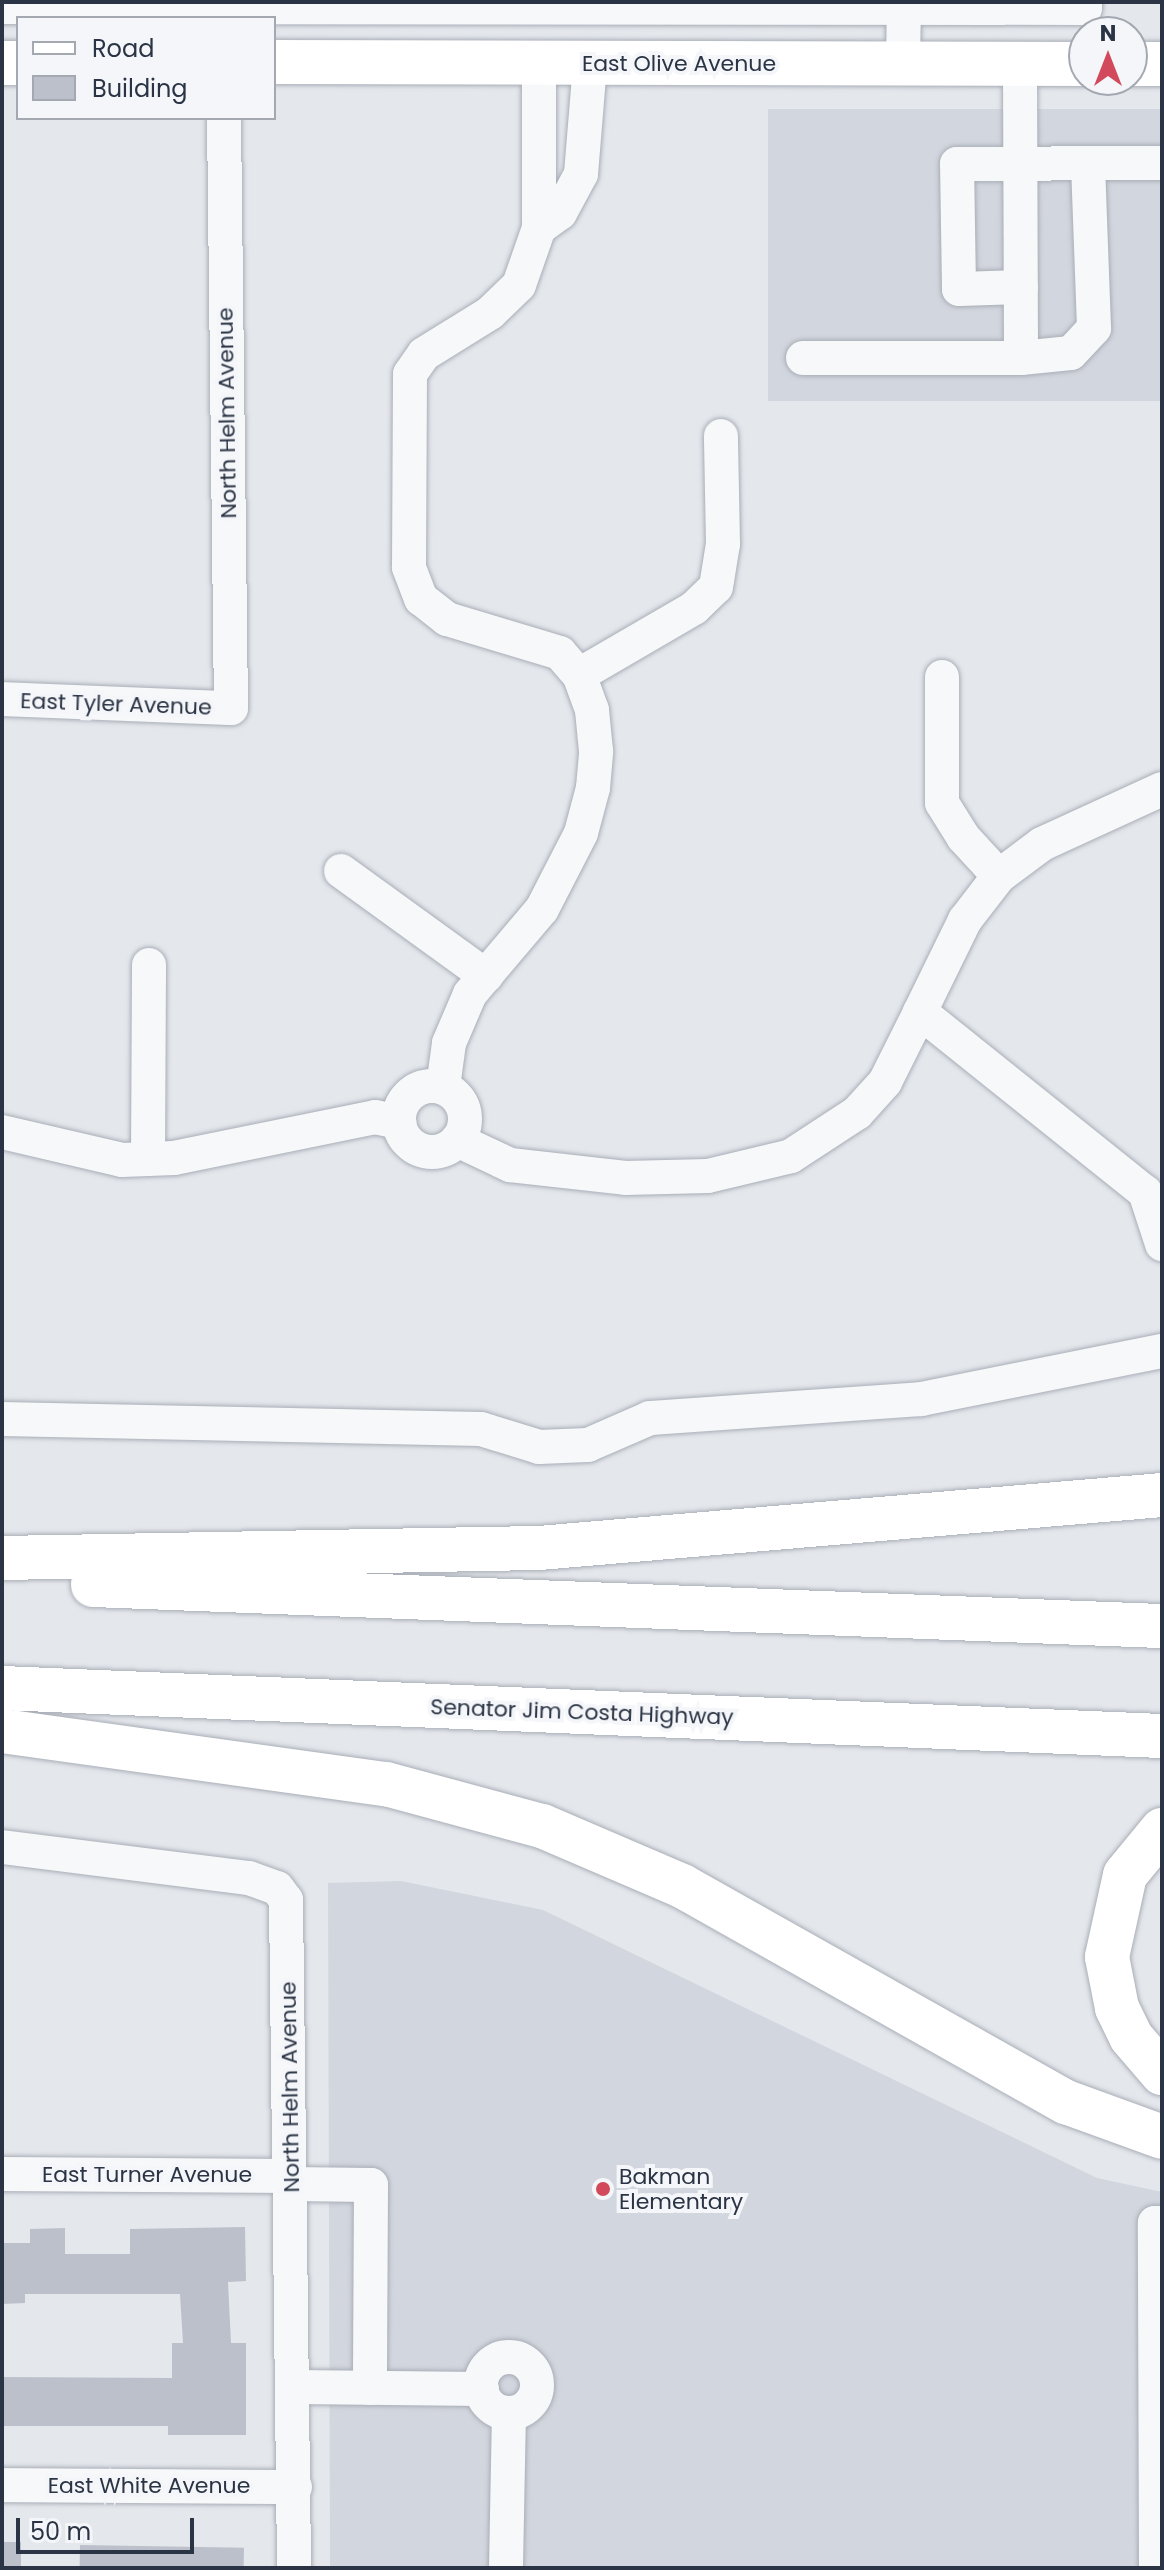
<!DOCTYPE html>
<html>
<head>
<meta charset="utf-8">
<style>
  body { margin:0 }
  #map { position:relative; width:1164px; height:2570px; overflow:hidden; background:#e4e7ec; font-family:Poppins,sans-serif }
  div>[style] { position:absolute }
  .built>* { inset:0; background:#d2d6de; transform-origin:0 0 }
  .building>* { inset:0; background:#bbc0ca; transform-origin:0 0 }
  .roads { filter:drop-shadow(0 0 2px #a9aeb7) drop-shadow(0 0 2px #a9aeb7) }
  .minor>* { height:34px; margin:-17px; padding:0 17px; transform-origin:17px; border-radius:17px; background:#f7f8fa }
  .minor>.ring { margin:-17px; padding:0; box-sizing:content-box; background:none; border:34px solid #f7f8fa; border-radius:50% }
  .major>* { height:44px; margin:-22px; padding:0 22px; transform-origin:22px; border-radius:22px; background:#fff }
  .highway>* { height:44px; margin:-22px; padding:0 22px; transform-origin:22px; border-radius:22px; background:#fff }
  .dots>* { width:22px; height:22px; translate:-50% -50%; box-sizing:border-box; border:4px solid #f4f6f9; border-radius:50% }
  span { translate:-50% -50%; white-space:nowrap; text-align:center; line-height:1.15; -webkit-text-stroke:8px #f4f6f9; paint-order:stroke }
  .street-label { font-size:22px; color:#2b3445 }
  .poi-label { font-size:22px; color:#2b3445 }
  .left { translate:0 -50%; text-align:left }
  .frame { position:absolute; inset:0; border:4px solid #2b3445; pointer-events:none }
  .legend { position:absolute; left:16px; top:16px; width:260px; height:104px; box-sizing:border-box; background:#f4f6f9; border:2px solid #a4a8b1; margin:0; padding:10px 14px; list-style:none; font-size:24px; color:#2b3445 }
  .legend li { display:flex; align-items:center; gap:16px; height:40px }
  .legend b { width:40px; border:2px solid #a4a8b1 }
  .north { position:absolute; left:1068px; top:16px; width:80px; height:80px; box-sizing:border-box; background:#f4f6f9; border:2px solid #a4a8b1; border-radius:50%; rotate:0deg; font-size:22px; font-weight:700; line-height:32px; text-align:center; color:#2b3445 }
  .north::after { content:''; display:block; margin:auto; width:28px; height:36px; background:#d1495b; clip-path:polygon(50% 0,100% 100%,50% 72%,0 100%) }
  .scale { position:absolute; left:16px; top:2518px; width:178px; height:36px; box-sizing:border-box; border:4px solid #2b3445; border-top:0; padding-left:10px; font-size:24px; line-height:28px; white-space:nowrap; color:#2b3445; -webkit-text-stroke:6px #f4f6f9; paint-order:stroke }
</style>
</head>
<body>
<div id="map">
  <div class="built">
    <i style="left:1162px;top:109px;width:292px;height:394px;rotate:90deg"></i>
    <i style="clip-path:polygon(401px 1881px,543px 1910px,1097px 2178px,1162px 2192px,1162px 2568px,330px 2568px,328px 1883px)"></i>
  </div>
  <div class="building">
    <i style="clip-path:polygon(245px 2227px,246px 2281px,228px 2282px,231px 2343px,246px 2343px,246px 2435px,168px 2435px,168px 2426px,2px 2426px,2px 2377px,172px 2378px,172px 2343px,183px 2343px,180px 2294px,25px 2294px,25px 2303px,2px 2304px,2px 2243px,30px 2243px,30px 2229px,65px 2228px,65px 2254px,130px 2254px,130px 2229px)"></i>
    <i style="left:2px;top:2542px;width:19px;height:26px"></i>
    <i style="left:80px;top:2545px;width:164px;height:23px;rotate:1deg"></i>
  </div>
  <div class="roads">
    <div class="minor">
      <i style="left:2px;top:7px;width:1083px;rotate:0.05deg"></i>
      <i style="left:1085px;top:8px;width:6px;rotate:-90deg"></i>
      <i style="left:903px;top:64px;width:62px;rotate:-89.1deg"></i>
      <i style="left:1020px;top:64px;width:294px;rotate:89.8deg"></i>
      <i style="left:1021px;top:358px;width:50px;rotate:-5.7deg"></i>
      <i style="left:1071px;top:353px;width:34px;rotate:-47deg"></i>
      <i style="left:1094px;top:328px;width:164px;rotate:-92.1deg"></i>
      <i style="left:539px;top:228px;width:26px;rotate:-36deg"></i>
      <i style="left:560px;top:213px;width:44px;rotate:-61.7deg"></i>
      <i style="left:581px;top:174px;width:110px;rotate:-85.3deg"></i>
      <i style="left:1021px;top:287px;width:62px;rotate:178.2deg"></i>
      <i style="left:959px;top:289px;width:125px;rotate:-90.9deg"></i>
      <i style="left:957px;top:164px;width:205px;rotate:-0.3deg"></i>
      <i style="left:803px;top:358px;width:218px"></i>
      <i style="left:579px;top:675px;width:133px;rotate:-30.2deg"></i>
      <i style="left:694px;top:608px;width:30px;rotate:-44deg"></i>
      <i style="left:716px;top:587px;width:44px;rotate:-80.8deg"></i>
      <i style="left:723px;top:544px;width:108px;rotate:-91.1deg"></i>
      <i style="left:942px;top:677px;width:126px;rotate:90deg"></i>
      <i style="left:942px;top:803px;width:40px;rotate:58deg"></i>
      <i style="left:963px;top:837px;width:53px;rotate:47.3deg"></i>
      <i style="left:2px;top:699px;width:229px;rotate:2.3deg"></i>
      <i style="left:231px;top:708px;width:590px;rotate:-90.68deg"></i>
      <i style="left:1162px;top:789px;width:132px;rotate:155.4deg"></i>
      <i style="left:1042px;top:844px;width:54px;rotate:143.3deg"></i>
      <i style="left:999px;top:876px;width:56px;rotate:127.7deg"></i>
      <i style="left:965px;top:920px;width:102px;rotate:116.1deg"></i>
      <i style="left:920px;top:1012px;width:288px;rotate:38.7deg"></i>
      <i style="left:1145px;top:1192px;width:55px;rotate:71.9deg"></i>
      <i style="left:341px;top:871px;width:179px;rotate:35.9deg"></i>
      <i class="ring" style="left:399px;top:1086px;width:32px;height:32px"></i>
      <i style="left:443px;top:1087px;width:44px;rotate:-82.2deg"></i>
      <i style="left:449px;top:1043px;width:53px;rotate:-66.8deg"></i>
      <i style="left:470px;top:994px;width:111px;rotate:-49.7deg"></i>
      <i style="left:542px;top:909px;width:85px;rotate:-62.8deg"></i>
      <i style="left:581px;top:833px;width:47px;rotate:-75.1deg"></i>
      <i style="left:593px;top:788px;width:37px;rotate:-85deg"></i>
      <i style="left:596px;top:751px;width:41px;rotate:-95.6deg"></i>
      <i style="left:592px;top:710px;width:37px;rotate:-110deg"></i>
      <i style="left:579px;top:675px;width:29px;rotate:-131deg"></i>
      <i style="left:560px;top:653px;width:118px;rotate:-163.3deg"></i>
      <i style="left:447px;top:619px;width:33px;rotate:-142deg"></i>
      <i style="left:421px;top:599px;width:34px;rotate:-111deg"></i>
      <i style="left:409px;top:567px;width:193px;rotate:-89.7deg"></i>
      <i style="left:410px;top:374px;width:24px;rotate:-55deg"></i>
      <i style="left:424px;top:354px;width:78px;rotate:-31.8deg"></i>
      <i style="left:490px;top:313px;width:40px;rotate:-44deg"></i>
      <i style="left:519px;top:285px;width:60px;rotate:-70.7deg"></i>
      <i style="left:539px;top:228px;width:164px;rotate:-90deg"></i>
      <i style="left:2px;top:1132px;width:123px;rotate:13.1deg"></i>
      <i style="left:122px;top:1160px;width:52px;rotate:-2.2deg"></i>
      <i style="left:174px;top:1158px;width:205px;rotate:-11.5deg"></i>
      <i style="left:375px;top:1117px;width:25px;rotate:12deg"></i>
      <i style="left:457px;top:1140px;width:59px;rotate:25.3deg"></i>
      <i style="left:510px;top:1165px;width:116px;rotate:6.4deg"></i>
      <i style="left:625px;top:1178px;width:83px;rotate:-1.4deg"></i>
      <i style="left:708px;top:1176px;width:85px;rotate:-13.5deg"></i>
      <i style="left:791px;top:1156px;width:79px;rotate:-33.1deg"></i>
      <i style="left:857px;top:1113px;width:42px;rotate:-47.9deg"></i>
      <i style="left:885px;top:1082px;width:78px;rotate:-63.4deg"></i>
      <i style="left:148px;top:1159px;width:194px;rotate:-89.7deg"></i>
      <i style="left:2px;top:1419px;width:479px;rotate:1.2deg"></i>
      <i style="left:481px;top:1429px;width:61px;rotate:17.2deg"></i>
      <i style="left:539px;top:1447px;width:49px;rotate:-2.3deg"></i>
      <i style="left:588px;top:1445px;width:68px;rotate:-23.5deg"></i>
      <i style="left:650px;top:1418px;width:272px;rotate:-4deg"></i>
      <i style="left:921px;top:1399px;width:246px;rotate:-11.3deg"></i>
      <i style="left:2px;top:1847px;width:249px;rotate:7.2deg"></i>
      <i style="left:249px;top:1878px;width:30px;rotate:20deg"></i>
      <i style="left:277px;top:1888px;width:15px;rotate:53deg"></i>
      <i style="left:286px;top:1900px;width:668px;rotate:89.31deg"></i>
      <i style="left:2px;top:2174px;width:289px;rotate:0.4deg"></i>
      <i style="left:291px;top:2184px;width:80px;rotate:0.7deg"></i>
      <i style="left:371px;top:2185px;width:203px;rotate:90.3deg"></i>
      <i class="ring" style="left:481px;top:2357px;width:22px;height:22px"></i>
      <i style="left:294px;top:2387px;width:188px;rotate:0.6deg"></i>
      <i style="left:2px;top:2485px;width:293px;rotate:0.4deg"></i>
      <i style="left:506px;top:2568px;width:155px;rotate:-88.9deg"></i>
      <i style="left:1156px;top:2568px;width:345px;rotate:-90.2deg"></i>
      <i style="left:1155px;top:2223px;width:7px"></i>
    </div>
    <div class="major">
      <i style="left:274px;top:62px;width:810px;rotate:0.14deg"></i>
      <i style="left:2px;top:63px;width:16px"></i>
      <i style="left:1132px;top:64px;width:30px"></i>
    </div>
    <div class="highway">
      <i style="left:2px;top:1558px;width:537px;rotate:-1.07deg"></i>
      <i style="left:539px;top:1548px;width:625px;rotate:-4.86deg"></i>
      <i style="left:93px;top:1585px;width:1070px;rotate:2.2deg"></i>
      <i style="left:2px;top:1688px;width:1161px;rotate:2.37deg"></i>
      <i style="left:2px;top:1731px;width:388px;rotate:7.9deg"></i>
      <i style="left:386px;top:1784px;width:162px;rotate:15.1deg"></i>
      <i style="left:542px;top:1826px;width:152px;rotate:23.2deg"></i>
      <i style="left:682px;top:1886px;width:441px;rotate:29.4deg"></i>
      <i style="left:1066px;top:2102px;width:102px;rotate:20deg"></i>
      <i style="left:1162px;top:1830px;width:58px;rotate:129.4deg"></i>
      <i style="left:1125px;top:1875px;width:84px;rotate:102.4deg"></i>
      <i style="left:1107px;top:1957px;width:52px;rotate:78.9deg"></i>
      <i style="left:1117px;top:2008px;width:32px;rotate:64deg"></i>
      <i style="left:1131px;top:2037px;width:48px;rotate:49.3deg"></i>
    </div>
  </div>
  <div class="dots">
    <i style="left:603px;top:2189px;background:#d1495b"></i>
  </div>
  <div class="street-label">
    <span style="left:679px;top:64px">East Olive Avenue</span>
    <span style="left:227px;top:413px;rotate:-91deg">North Helm Avenue</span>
    <span style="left:116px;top:704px;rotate:2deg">East Tyler Avenue</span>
    <span style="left:582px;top:1712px;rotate:2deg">Senator Jim Costa Highway</span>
    <span style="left:290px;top:2087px;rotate:-91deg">North Helm Avenue</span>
    <span style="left:147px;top:2175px">East Turner Avenue</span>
    <span style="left:149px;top:2486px">East White Avenue</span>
  </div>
  <div class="poi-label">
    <span class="left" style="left:619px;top:2189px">Bakman<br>Elementary</span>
  </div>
  <div class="frame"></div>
  <ul class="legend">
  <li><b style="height:10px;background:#fff"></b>Road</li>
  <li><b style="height:22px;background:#bbc0ca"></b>Building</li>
  </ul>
  <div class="north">N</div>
  <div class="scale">50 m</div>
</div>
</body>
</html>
